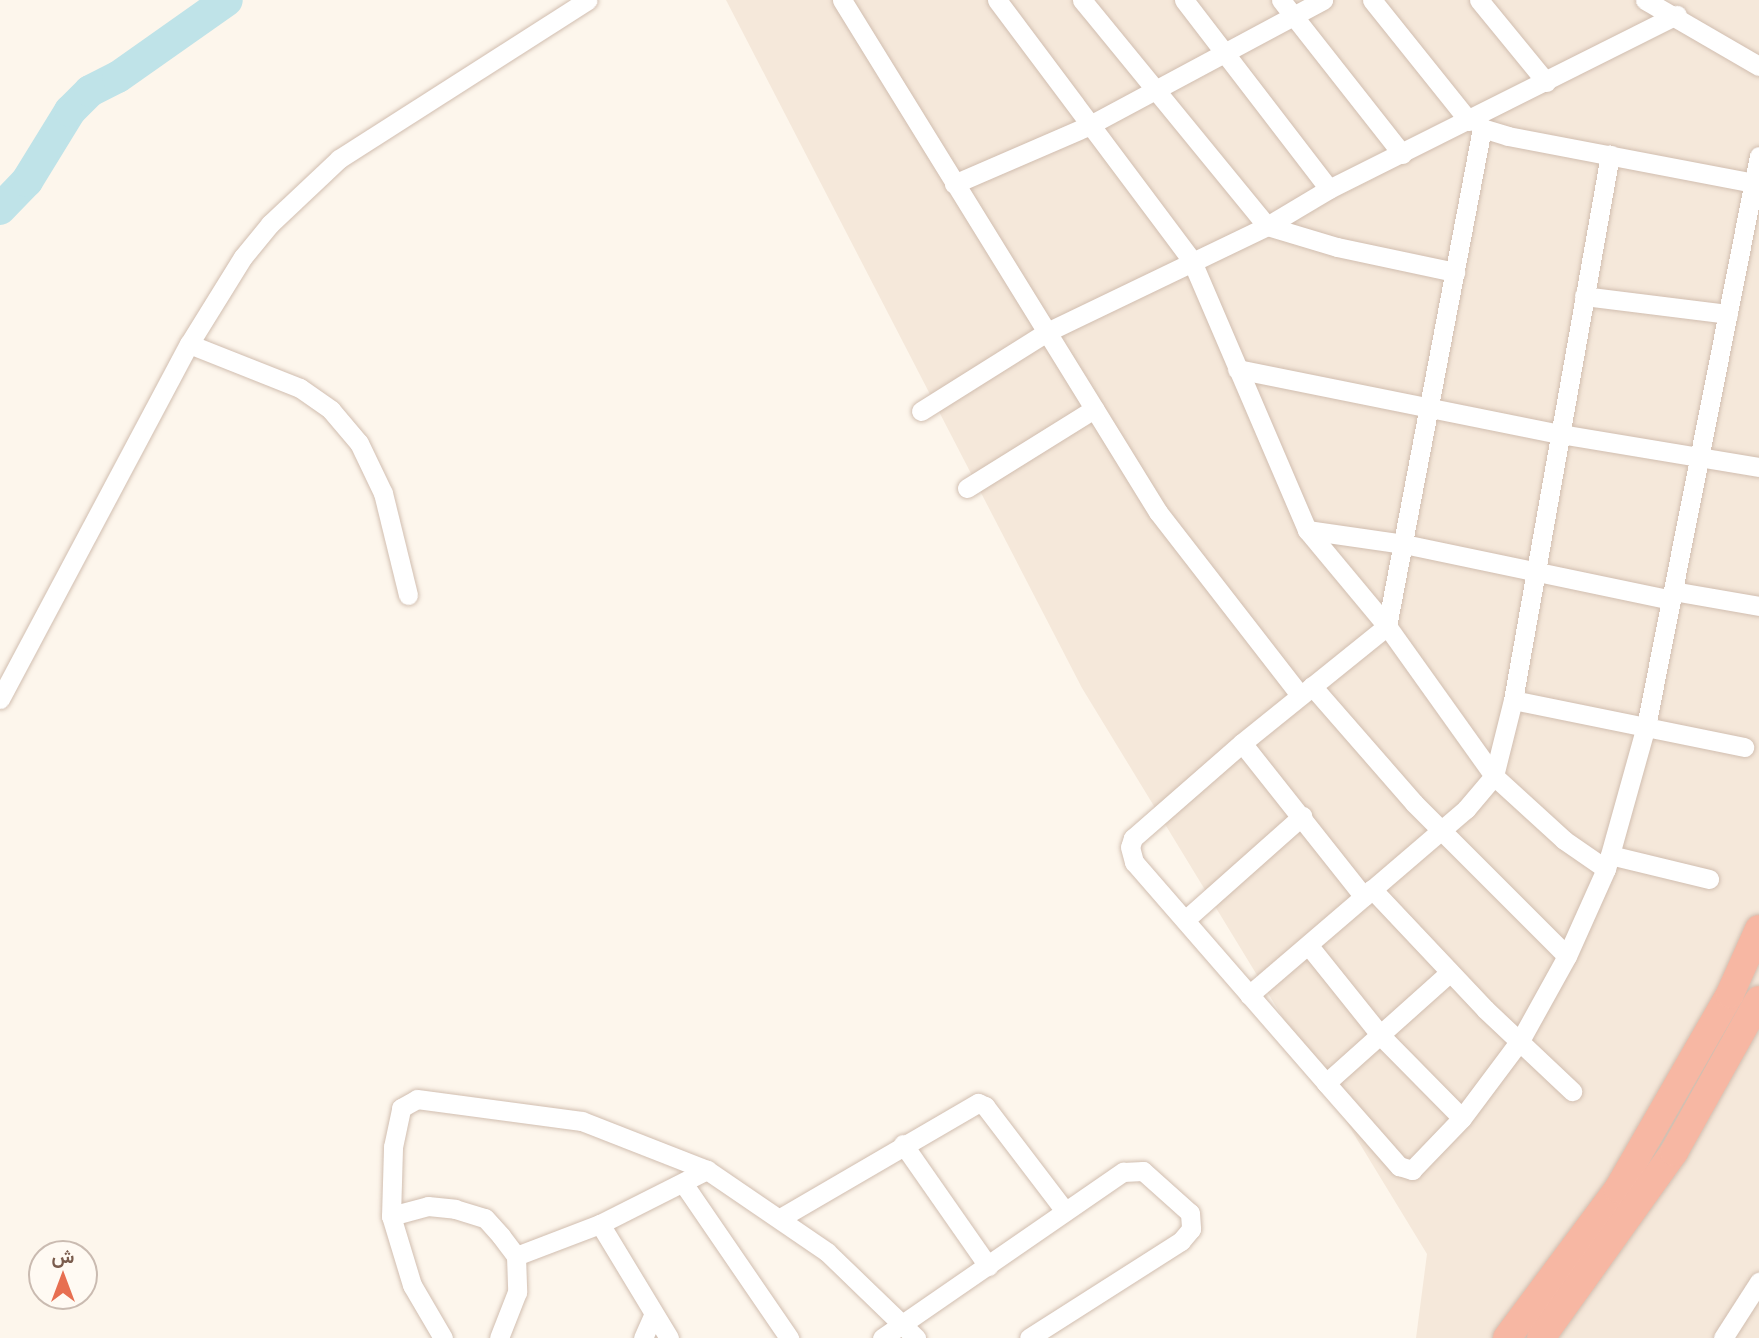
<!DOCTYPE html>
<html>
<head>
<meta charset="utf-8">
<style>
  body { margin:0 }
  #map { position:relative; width:1759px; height:1338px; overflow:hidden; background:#fdf6ec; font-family:Barlow,Vazirmatn,sans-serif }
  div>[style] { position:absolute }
  .residential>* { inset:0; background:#f5e8da }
  .river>* { height:32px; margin:-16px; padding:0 16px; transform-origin:16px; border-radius:16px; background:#bfe3e8 }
  .roads { filter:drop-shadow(0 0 2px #d1beb0) drop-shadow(0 0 2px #d1beb0) }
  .minor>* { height:19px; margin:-9.5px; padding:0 9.5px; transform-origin:9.5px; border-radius:9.5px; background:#fff }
  .highway>* { height:28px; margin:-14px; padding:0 14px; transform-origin:14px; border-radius:14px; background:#f7b7a3 }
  span { translate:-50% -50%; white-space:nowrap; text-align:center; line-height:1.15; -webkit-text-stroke:6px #fffaf3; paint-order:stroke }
  .north { position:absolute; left:28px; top:1240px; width:70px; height:70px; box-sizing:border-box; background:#fffaf3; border:2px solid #cabbb1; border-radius:50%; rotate:0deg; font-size:19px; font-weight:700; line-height:28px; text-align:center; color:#7a5c4d }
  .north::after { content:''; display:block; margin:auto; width:24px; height:32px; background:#e76f51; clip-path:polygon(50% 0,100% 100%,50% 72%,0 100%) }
</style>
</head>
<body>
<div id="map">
  <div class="residential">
    <i style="clip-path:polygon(726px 0,1759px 0,1759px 1338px,1416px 1338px,1427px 1254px,1082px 688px)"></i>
  </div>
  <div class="river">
    <i style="left:0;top:209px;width:39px;rotate:-46deg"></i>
    <i style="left:27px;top:181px;width:82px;rotate:-58.4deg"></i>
    <i style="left:70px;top:111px;width:28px;rotate:-45deg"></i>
    <i style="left:90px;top:91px;width:31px;rotate:-27deg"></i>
    <i style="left:118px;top:77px;width:133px;rotate:-35.2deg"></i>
  </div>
  <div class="roads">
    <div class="minor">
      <i style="left:842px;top:0;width:602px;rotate:58.32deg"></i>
      <i style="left:1158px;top:512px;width:230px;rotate:52.2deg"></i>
      <i style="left:997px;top:0;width:324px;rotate:53.2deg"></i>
      <i style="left:1191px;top:259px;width:295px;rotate:66.8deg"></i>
      <i style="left:1307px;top:530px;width:125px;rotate:50.2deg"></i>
      <i style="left:1387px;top:626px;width:184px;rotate:54.5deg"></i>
      <i style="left:1494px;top:776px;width:95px;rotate:42.4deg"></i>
      <i style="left:1564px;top:840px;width:51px;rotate:34.6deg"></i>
      <i style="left:1082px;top:0;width:292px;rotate:50.7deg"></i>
      <i style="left:1267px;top:226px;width:73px;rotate:16.7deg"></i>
      <i style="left:1337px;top:247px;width:121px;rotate:12deg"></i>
      <i style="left:1184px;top:0;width:238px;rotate:52.5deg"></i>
      <i style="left:1281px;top:0;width:196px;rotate:51.8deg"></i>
      <i style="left:1372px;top:0;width:155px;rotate:51.3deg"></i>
      <i style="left:1479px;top:0;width:106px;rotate:50.7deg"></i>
      <i style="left:1645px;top:0;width:132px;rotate:30.1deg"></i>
      <i style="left:1476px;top:119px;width:11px;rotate:56deg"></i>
      <i style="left:1482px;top:128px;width:27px;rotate:17deg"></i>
      <i style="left:1508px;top:136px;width:251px;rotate:10.8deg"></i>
      <i style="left:1482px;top:128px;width:507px;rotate:100.8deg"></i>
      <i style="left:1387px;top:626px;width:186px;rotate:141.1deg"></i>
      <i style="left:1242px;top:743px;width:145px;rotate:138.9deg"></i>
      <i style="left:1133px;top:838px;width:9px;rotate:108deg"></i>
      <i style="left:1130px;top:847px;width:16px;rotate:75deg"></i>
      <i style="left:1134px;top:862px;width:293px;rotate:49deg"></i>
      <i style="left:1326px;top:1083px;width:111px;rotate:48.7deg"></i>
      <i style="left:1399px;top:1166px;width:14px;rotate:17deg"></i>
      <i style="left:1412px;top:1170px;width:72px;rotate:-46.1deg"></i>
      <i style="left:1462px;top:1118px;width:99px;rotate:-53.2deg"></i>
      <i style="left:1521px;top:1039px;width:95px;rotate:-61deg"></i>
      <i style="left:1567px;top:956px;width:95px;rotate:-65.9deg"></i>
      <i style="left:1606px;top:869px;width:148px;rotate:-74.4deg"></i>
      <i style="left:1646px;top:726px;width:581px;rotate:-78.79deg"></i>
      <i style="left:954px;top:184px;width:146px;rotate:-23.4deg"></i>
      <i style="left:1088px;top:126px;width:267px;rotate:-28.2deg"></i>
      <i style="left:1584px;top:296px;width:145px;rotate:7.1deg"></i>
      <i style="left:189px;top:344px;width:119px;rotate:21.6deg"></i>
      <i style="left:300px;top:388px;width:38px;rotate:35deg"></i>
      <i style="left:331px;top:410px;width:43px;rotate:49.7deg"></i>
      <i style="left:359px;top:443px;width:55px;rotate:64.4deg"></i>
      <i style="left:383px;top:493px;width:105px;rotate:76.2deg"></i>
      <i style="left:1237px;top:369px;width:329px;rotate:11.4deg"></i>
      <i style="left:1560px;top:434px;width:202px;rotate:9.4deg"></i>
      <i style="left:921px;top:411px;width:149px;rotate:-32.1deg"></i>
      <i style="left:1047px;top:332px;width:244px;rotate:-25.7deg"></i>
      <i style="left:1267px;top:226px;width:72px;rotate:-30.8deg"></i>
      <i style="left:1329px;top:189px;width:389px;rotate:-26.6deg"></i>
      <i style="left:967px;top:488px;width:150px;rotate:-31.9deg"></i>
      <i style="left:1307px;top:530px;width:98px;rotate:8.2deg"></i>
      <i style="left:1404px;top:544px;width:273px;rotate:11.8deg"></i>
      <i style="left:1673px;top:591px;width:87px;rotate:9.9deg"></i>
      <i style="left:1312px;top:686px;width:155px;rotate:48.9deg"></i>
      <i style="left:1414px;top:803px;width:216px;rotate:45deg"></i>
      <i style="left:0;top:699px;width:402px;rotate:-62deg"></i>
      <i style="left:189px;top:344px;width:102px;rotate:-58.2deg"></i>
      <i style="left:243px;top:257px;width:43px;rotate:-50.7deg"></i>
      <i style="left:270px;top:224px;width:95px;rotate:-43.3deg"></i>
      <i style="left:339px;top:159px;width:295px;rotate:-32.6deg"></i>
      <i style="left:1513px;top:700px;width:236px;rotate:11.5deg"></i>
      <i style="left:1242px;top:743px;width:196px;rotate:51.6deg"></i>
      <i style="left:1610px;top:855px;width:102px;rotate:13.6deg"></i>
      <i style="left:1372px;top:889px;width:165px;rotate:46.7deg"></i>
      <i style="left:1485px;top:1009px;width:120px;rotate:43.3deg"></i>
      <i style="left:1185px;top:920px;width:157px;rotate:-41.6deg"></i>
      <i style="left:1309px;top:946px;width:115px;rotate:51.3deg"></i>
      <i style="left:1381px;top:1036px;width:115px;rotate:45.4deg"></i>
      <i style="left:1249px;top:995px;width:286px;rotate:-40.6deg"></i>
      <i style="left:1466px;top:809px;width:43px;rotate:-49.7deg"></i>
      <i style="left:1494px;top:776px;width:78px;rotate:-76deg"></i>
      <i style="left:1513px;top:700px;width:554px;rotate:-79.91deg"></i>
      <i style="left:1326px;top:1083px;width:166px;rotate:-41.8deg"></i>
      <i style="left:903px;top:1144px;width:149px;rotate:55.1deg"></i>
      <i style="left:683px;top:1183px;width:188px;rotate:55.6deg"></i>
      <i style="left:391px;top:1216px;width:38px;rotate:-15deg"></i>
      <i style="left:428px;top:1206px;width:27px;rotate:6deg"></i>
      <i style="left:455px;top:1209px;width:31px;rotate:17deg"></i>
      <i style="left:485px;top:1218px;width:24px;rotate:48deg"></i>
      <i style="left:501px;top:1236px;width:25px;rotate:53deg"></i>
      <i style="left:516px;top:1256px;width:36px;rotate:88deg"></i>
      <i style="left:517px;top:1292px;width:49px;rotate:111.4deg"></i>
      <i style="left:782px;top:1217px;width:227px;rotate:-30.2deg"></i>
      <i style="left:978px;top:1103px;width:8px;rotate:23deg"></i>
      <i style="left:985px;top:1106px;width:132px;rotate:52.7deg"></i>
      <i style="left:600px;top:1224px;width:133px;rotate:58.8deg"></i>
      <i style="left:516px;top:1256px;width:90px;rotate:-20.9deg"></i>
      <i style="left:600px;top:1224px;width:120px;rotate:-26.8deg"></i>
      <i style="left:443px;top:1338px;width:61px;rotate:-120.3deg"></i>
      <i style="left:412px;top:1285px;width:72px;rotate:-106.9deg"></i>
      <i style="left:391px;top:1216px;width:69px;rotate:-88.3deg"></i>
      <i style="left:393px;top:1147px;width:40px;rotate:-78deg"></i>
      <i style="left:401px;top:1108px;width:18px;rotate:-29deg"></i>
      <i style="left:417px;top:1099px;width:166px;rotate:7.6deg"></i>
      <i style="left:582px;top:1121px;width:134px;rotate:21.4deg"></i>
      <i style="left:707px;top:1170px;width:145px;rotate:34.3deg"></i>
      <i style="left:827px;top:1252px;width:124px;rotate:44deg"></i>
      <i style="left:643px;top:1338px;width:24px;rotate:-66deg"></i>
      <i style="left:882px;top:1338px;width:293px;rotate:-34.6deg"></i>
      <i style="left:1123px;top:1172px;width:20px;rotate:-3deg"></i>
      <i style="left:1143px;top:1171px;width:63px;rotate:41.8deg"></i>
      <i style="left:1190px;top:1213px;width:16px;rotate:86deg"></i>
      <i style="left:1191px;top:1229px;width:16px;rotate:130deg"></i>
      <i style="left:1181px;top:1241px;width:180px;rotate:147.5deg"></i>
      <i style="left:1723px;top:1338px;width:67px;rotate:-57.3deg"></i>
    </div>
    <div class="highway">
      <i style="left:1507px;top:1338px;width:186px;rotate:-53.3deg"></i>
      <i style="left:1618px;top:1189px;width:225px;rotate:-60.1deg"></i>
      <i style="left:1730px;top:994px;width:71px;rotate:-66deg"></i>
      <i style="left:1541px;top:1338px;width:229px;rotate:-54.4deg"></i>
      <i style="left:1674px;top:1152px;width:174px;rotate:-60.8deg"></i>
    </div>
  </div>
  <div class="north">ش</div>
</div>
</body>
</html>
